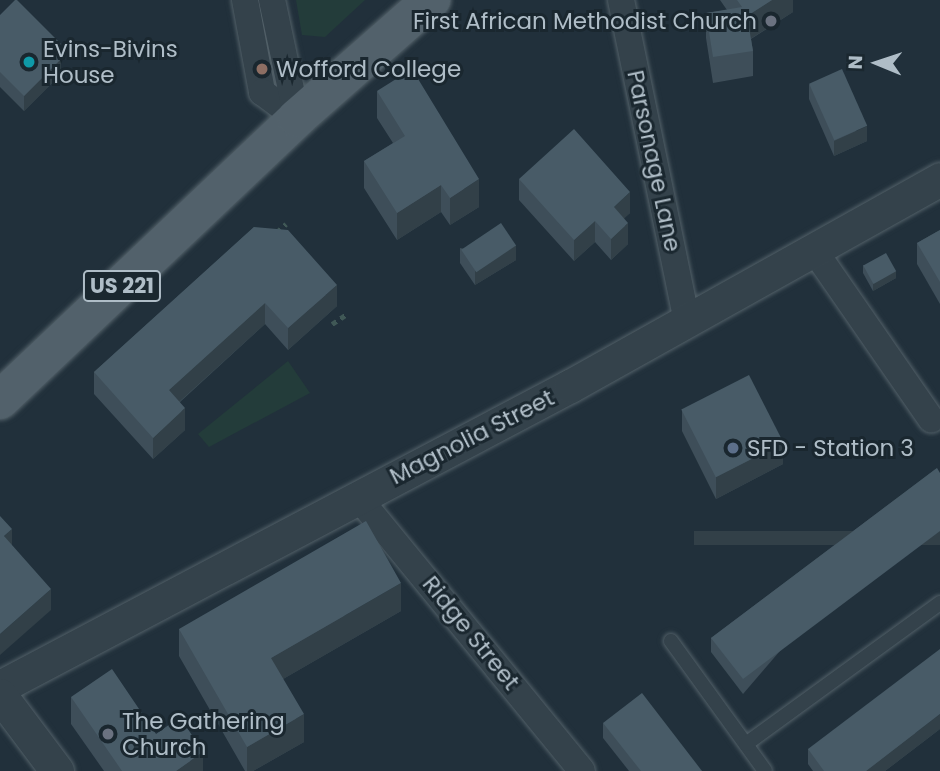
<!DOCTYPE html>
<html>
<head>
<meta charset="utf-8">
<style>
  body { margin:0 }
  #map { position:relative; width:940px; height:771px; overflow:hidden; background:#21303b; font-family:Poppins,sans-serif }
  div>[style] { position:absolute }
  .green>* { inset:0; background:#233c3a }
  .path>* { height:4.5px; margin-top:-2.25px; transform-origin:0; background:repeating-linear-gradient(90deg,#405856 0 5px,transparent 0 10px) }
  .roads { filter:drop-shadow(0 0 2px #526068) drop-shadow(0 0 2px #526068) }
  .service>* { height:14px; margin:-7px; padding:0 7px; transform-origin:7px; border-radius:7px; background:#34424b }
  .minor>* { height:26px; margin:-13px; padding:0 13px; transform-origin:13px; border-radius:13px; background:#34424b }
  .tertiary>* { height:33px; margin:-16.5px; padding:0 16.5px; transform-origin:16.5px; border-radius:16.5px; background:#34424b }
  .primary>* { height:38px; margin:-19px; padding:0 19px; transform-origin:19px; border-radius:19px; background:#52616b }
  .wall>* { inset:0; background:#3e4e59 }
  .shaded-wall>* { inset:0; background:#324048; transform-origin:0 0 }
  .building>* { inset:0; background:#485b67; transform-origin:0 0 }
  .dots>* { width:19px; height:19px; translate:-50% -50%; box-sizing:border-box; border:4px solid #1a272f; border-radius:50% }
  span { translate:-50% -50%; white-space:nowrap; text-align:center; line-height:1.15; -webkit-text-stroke:6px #1a272f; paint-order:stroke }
  .shield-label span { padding:2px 5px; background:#1a272f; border:2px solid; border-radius:5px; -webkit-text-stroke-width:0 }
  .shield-label { font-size:21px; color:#afbdc7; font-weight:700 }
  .poi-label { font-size:23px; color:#afbdc7 }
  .right { translate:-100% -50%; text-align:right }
  .left { translate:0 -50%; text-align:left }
  .street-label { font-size:23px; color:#afbdc7 }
  .north { position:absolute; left:842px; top:28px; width:70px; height:70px; -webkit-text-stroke:5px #1a272f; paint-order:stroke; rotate:272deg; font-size:19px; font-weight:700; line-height:28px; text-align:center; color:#afbdc7 }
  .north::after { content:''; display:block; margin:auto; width:24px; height:32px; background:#afbdc7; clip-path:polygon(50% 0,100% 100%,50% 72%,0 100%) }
</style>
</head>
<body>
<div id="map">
  <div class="green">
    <i style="clip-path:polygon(296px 0,365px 0,325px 37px,302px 35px)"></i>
    <i style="clip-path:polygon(288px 361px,310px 393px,209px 447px,198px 434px)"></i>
  </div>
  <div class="path">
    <i style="left:277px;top:232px;width:12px;rotate:-42deg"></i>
    <i style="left:332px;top:324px;width:18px;rotate:-34deg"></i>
  </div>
  <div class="roads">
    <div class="service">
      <i style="left:671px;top:641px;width:160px;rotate:54.1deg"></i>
      <i style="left:746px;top:744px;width:240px;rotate:-36deg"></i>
    </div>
    <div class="minor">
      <i style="left:245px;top:0;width:94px;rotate:79.5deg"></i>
      <i style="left:262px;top:92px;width:44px;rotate:36.6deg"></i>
      <i style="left:272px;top:0;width:121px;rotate:78deg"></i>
      <i style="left:621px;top:0;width:328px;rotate:78.4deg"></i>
      <i style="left:814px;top:250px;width:206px;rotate:55.3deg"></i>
      <i style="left:357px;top:496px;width:355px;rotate:50.7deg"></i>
    </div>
    <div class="tertiary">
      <i style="left:0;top:687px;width:645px;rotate:-27.84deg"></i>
      <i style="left:570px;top:386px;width:424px;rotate:-29.2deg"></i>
      <i style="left:0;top:695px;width:95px;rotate:53.1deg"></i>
    </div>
    <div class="primary">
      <i style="left:0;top:400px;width:410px;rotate:-43.5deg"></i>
      <i style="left:297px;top:118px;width:179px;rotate:-41.4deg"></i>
    </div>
  </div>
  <div class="wall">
    <i style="clip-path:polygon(720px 0,793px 0,793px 12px,751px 39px,753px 51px,753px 76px,713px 83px,706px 38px,706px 13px,727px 10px)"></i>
    <i style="clip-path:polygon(0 15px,61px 44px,61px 74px,24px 111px,0 87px)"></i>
    <i style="clip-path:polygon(809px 84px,867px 141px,834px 156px,809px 99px)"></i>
    <i style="clip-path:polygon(377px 91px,479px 207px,450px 225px,441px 212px,397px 240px,364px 188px,364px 161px,393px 143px,377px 118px)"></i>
    <i style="clip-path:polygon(519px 179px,630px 213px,624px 218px,628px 244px,611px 260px,595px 242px,574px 261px,519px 200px)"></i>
    <i style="clip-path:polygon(254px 227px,337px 306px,288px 350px,265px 324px,180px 402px,185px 430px,153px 459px,94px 394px,94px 372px)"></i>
    <i style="clip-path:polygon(940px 230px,940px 304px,917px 264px,917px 243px)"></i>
    <i style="clip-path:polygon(460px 248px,516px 260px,475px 285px,460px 263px)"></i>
    <i style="clip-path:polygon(863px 265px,896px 278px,873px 291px,863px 273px)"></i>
    <i style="clip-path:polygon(682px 410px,783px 464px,716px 499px,682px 431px)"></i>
    <i style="clip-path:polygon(937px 468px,743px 694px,711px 652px,711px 638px)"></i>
    <i style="clip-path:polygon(401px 611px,283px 679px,304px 742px,253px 771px,245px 771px,179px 656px,179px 629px)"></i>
    <i style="clip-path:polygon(71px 697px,156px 734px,203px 771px,104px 771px,71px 724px)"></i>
    <i style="clip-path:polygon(603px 723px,702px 771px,629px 771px,603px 738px)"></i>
    <i style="clip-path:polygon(940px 729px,885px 771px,813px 771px,808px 764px,808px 749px)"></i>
  </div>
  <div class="shaded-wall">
    <i style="clip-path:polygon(772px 0,793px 0,793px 12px,747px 41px,747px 16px)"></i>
    <i style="clip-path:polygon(61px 44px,61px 59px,54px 51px)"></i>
    <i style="clip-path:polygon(61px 59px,61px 74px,24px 111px,24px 96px)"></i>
    <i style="clip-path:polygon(867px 126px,867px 141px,834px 156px,834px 141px)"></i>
    <i style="clip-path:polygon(479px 179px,479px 207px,450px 225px,450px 198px)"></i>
    <i style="clip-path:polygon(441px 185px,441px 212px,397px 240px,397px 213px)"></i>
    <i style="clip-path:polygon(630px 192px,630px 213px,614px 228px,614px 207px)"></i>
    <i style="clip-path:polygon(595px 221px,595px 242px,574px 261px,574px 240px)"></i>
    <i style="clip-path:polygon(628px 223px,628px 244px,611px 260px,611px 239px)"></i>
    <i style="clip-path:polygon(516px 245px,516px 260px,475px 285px,475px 271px)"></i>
    <i style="clip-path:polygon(896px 271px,896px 278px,873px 291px,873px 283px)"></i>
    <i style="clip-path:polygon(337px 285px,337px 306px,288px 350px,288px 328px)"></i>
    <i style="clip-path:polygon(265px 303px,265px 324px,169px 411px,169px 390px)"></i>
    <i style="clip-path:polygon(185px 408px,185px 430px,153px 459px,153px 438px)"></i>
    <i style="clip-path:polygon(783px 443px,783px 464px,716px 499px,716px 477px)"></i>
    <i style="clip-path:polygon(12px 529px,12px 550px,4px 536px)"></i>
    <i style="left:940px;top:531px;width:14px;height:246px;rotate:90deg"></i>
    <i style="clip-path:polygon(401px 583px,401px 611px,271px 686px,271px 658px)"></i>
    <i style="clip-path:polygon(51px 589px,51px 610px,0 655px,0 634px)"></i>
    <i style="clip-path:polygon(304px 714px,304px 742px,253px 771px,247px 771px,247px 747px)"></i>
    <i style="clip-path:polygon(940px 714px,940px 729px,885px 771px,866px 771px)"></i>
    <i style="clip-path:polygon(203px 752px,203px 771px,176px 771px)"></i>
  </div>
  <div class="building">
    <i style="clip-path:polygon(15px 0,17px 0,61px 44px,54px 51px,61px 59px,24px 96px,0 72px,0 15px)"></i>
    <i style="clip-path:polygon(737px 0,772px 0,747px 16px,753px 51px,713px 57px,706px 13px,742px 7px)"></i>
    <i style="clip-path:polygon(412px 69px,479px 179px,450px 198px,441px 185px,397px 213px,364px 161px,405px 136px,377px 91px)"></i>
    <i style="left:842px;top:69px;width:62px;height:36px;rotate:66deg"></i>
    <i style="clip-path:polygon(574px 129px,630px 192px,614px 207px,628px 223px,611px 239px,595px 221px,574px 240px,519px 179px)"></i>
    <i style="left:501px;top:223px;width:27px;height:48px;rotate:56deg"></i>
    <i style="clip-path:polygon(254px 227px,288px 230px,337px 285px,288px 328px,265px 303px,169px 390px,185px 408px,153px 438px,94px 372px)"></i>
    <i style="clip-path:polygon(940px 230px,940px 282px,917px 243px)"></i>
    <i style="left:886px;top:253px;width:21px;height:26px;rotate:61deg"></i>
    <i style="left:749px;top:375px;width:76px;height:76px;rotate:63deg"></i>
    <i style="clip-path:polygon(937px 468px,940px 473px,940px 531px,743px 679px,711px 638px)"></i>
    <i style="clip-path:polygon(0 516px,12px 529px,4px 536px,51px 589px,0 634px)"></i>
    <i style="clip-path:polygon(366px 521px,401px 583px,271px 658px,304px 714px,247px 747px,179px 629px)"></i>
    <i style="clip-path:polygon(940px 649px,940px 714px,866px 771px,824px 771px,808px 749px)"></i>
    <i style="clip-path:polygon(112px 669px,156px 734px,180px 717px,203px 752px,176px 771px,122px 771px,71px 697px)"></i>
    <i style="clip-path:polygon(642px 693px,702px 771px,641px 771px,603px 723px)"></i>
  </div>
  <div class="dots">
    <i style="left:771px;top:21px;background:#6b7280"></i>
    <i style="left:29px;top:62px;background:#0f9aa8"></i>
    <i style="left:262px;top:69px;background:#8d6e63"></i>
    <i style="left:733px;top:448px;background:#5c6f8a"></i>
    <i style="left:108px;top:734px;background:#6b7280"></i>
  </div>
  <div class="shield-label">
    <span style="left:122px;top:286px">US 221</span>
  </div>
  <div class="poi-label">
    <span class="right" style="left:757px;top:21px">First African Methodist Church</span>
    <span class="left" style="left:43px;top:62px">Evins-Bivins<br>House</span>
    <span class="left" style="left:276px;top:69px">Wofford College</span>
    <span class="left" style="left:747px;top:448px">SFD - Station 3</span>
    <span class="left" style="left:122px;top:734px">The Gathering<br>Church</span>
  </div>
  <div class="street-label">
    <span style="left:654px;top:161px;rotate:78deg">Parsonage Lane</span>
    <span style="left:472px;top:437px;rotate:-27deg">Magnolia Street</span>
    <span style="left:471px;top:633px;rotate:51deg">Ridge Street</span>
  </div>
  <div class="north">N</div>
</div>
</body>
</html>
